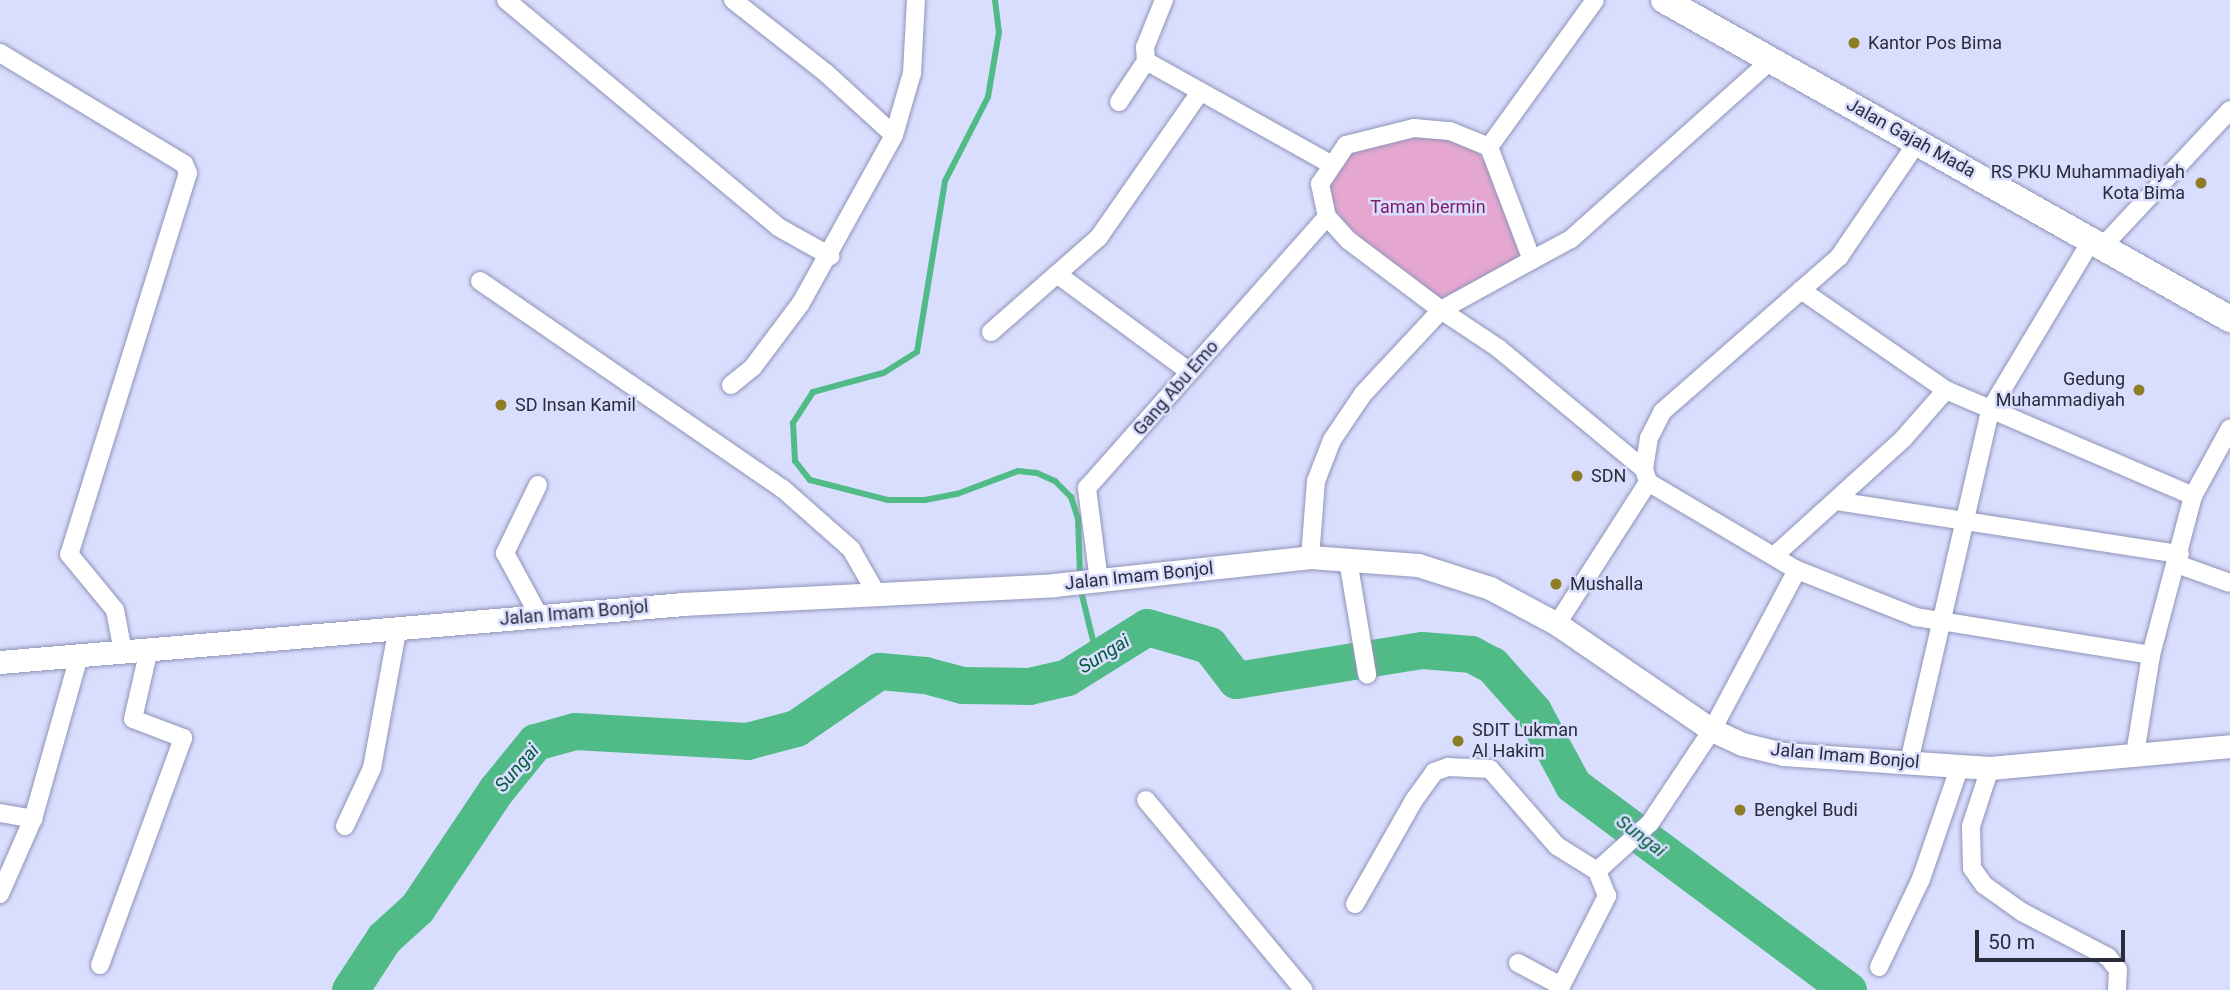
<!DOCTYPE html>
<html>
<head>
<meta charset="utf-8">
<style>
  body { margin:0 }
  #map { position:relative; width:2230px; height:990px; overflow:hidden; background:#dadefe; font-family:Roboto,sans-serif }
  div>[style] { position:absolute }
  .green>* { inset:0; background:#e5a7d0 }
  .stream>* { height:6px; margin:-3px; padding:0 3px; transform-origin:3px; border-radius:3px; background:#50bb87 }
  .river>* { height:37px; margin:-18.5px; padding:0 18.5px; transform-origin:18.5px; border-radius:18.5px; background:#50bb87 }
  .roads { filter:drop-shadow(0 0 2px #8f94b8) drop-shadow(0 0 2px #8f94b8) }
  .minor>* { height:18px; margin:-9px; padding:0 9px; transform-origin:9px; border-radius:9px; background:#fff }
  .tertiary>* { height:23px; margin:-11.5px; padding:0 11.5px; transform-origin:11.5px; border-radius:11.5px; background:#fff }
  .secondary>* { height:26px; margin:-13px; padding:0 13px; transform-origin:13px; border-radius:13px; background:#fff }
  .dots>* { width:19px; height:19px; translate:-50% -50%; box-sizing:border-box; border:4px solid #dadefe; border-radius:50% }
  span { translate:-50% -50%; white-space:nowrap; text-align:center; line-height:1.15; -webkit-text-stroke:5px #dadefe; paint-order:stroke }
  .poi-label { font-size:18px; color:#2a2c3a }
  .left { translate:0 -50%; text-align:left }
  .right { translate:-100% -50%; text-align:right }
  .street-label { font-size:18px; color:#2a2c3a }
  .park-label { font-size:18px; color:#811e69 }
  .water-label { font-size:19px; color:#015a38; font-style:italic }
  .scale { position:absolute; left:1975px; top:930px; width:150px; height:32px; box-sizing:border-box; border:4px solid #2a2c3a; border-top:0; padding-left:9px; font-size:21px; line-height:24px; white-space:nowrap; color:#2a2c3a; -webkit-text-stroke:5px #dadefe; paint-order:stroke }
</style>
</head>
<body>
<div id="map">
  <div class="green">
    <i style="clip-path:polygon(1407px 135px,1456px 140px,1476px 150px,1488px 166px,1524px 256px,1437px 301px,1381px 261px,1328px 204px,1328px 185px,1353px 150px)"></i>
  </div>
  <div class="stream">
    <i style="left:995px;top:0;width:32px;rotate:83deg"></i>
    <i style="left:999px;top:32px;width:66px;rotate:99.6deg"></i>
    <i style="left:988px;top:97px;width:94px;rotate:117.1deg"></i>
    <i style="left:945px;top:181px;width:173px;rotate:99.3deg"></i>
    <i style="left:917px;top:352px;width:40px;rotate:148deg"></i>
    <i style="left:883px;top:373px;width:73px;rotate:164.8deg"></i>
    <i style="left:813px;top:392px;width:37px;rotate:123deg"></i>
    <i style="left:793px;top:423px;width:38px;rotate:87deg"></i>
    <i style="left:795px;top:461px;width:24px;rotate:52deg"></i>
    <i style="left:810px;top:480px;width:81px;rotate:14.4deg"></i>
    <i style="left:888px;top:500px;width:37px"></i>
    <i style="left:925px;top:500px;width:33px;rotate:-11deg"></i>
    <i style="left:957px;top:494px;width:65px;rotate:-20.7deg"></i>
    <i style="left:1018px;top:471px;width:19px;rotate:6deg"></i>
    <i style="left:1037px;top:473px;width:20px;rotate:24deg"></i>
    <i style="left:1055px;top:481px;width:23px;rotate:45deg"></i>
    <i style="left:1071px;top:497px;width:22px;rotate:72deg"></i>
    <i style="left:1078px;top:518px;width:58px;rotate:88deg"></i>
    <i style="left:1080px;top:587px;width:72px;rotate:76.3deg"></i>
  </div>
  <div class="river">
    <i style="left:350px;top:990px;width:62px;rotate:-56.8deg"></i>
    <i style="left:384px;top:938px;width:45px;rotate:-42.3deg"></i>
    <i style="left:417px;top:908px;width:142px;rotate:-56.2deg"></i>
    <i style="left:496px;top:790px;width:62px;rotate:-50.9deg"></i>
    <i style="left:535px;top:742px;width:41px;rotate:-15.4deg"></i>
    <i style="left:575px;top:731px;width:172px;rotate:3.3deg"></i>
    <i style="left:747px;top:741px;width:51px;rotate:-14.9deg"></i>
    <i style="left:796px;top:728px;width:101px;rotate:-34.5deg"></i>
    <i style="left:879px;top:671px;width:46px;rotate:5deg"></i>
    <i style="left:925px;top:675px;width:39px;rotate:15deg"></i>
    <i style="left:963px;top:685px;width:66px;rotate:0.9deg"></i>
    <i style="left:1029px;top:686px;width:39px;rotate:-13deg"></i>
    <i style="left:1067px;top:677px;width:94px;rotate:-32deg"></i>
    <i style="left:1147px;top:627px;width:65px;rotate:16.2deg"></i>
    <i style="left:1209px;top:645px;width:44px;rotate:52.4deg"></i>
    <i style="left:1236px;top:680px;width:188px;rotate:-9.2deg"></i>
    <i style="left:1422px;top:650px;width:49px;rotate:4.7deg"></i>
    <i style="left:1471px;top:654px;width:24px;rotate:28deg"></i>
    <i style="left:1492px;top:665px;width:62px;rotate:48.3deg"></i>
    <i style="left:1533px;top:711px;width:84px;rotate:61.6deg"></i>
    <i style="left:1573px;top:785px;width:343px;rotate:36.7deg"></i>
  </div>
  <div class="roads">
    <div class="minor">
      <i style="left:506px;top:0;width:354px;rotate:39.8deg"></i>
      <i style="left:778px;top:227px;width:60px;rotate:29.1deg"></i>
      <i style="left:733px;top:0;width:118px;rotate:38.1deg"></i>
      <i style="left:826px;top:73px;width:92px;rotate:42.4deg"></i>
      <i style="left:1164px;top:0;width:51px;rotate:112deg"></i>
      <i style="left:1145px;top:47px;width:14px;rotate:86deg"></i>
      <i style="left:1146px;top:61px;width:211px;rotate:29.2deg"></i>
      <i style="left:0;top:53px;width:215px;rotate:31.1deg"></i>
      <i style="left:184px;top:164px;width:10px;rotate:66deg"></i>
      <i style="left:188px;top:173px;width:399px;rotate:107.3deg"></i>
      <i style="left:69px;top:554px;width:72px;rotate:50.6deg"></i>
      <i style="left:115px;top:610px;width:43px;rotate:79.2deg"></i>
      <i style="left:1119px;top:102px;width:49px;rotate:-56.6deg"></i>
      <i style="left:1414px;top:128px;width:36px;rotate:5deg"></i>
      <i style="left:1450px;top:131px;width:42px;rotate:22.3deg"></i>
      <i style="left:1489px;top:147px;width:121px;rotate:69.2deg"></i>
      <i style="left:1532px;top:260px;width:104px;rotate:151.2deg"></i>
      <i style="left:1441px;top:310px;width:116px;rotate:-143deg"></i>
      <i style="left:1348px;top:240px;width:31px;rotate:-132deg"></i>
      <i style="left:1327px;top:217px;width:34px;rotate:-102deg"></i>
      <i style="left:1320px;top:184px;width:47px;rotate:-56.3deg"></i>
      <i style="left:1346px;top:145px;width:70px;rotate:-14deg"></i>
      <i style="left:1489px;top:147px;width:181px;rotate:-54.2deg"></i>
      <i style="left:2101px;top:248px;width:189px;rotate:-46.9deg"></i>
      <i style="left:1532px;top:260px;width:44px;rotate:-28.3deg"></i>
      <i style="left:1571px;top:239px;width:267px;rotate:-41.8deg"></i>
      <i style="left:1057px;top:274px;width:165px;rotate:36.4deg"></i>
      <i style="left:480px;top:281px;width:368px;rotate:34.5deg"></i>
      <i style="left:783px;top:489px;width:91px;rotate:41.4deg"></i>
      <i style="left:851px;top:549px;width:48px;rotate:60.3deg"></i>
      <i style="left:1801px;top:290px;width:176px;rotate:34.6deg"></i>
      <i style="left:1946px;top:390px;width:269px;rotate:23.2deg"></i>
      <i style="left:991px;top:332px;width:144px;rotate:-41.3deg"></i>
      <i style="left:1099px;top:237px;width:177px;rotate:-55.1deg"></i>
      <i style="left:731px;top:385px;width:28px;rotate:-39deg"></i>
      <i style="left:753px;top:367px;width:80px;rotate:-53.1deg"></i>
      <i style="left:801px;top:303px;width:192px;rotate:-61deg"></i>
      <i style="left:894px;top:135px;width:65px;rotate:-73.8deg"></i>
      <i style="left:912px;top:73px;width:73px;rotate:-86.9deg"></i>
      <i style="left:1648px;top:482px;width:173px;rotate:30.6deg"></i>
      <i style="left:1797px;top:570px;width:128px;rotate:21.6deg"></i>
      <i style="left:1916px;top:617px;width:238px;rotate:9.2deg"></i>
      <i style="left:538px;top:485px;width:76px;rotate:115.9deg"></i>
      <i style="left:505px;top:553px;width:72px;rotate:61.6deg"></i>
      <i style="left:1836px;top:501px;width:348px;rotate:8.8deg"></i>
      <i style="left:1774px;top:556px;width:174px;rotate:-42.2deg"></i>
      <i style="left:1903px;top:439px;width:65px;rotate:-48.7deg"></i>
      <i style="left:1310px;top:557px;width:76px;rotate:-85.5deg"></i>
      <i style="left:1316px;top:481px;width:44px;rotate:-68.7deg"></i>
      <i style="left:1332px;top:440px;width:55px;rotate:-56deg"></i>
      <i style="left:1363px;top:394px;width:115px;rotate:-47.1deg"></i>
      <i style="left:1441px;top:310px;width:69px;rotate:33.7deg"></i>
      <i style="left:1498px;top:348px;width:190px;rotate:39.7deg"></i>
      <i style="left:1348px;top:560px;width:116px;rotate:80.5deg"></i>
      <i style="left:2177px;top:564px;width:56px;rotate:19.7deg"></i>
      <i style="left:1099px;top:581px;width:94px;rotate:-97.4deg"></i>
      <i style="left:1087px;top:488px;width:362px;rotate:-48.5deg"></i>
      <i style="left:1557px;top:624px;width:169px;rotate:-57.3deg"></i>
      <i style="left:1648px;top:482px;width:14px;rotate:-107deg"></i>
      <i style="left:1644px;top:469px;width:31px;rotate:-81deg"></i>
      <i style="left:1649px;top:438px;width:30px;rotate:-63deg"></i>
      <i style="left:1663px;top:411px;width:234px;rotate:-41.2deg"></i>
      <i style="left:1839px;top:257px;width:140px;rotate:-55.7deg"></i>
      <i style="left:2135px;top:754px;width:100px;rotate:-80.8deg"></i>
      <i style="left:2151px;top:655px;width:164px;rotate:-75.2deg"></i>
      <i style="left:2193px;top:496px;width:77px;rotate:-61.4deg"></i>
      <i style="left:1909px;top:762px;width:361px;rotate:-77deg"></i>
      <i style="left:1990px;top:410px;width:197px;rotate:-59.1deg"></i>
      <i style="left:1990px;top:768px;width:61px;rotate:108.1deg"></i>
      <i style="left:1971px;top:826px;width:42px;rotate:88.6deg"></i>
      <i style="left:1972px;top:868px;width:21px;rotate:55deg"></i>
      <i style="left:1984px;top:885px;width:47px;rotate:35.4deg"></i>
      <i style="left:2022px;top:912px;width:97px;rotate:27.6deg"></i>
      <i style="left:2108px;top:957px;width:16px;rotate:52deg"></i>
      <i style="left:2118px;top:970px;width:20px;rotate:93deg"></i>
      <i style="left:1146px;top:800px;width:247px;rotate:50.3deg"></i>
      <i style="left:0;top:813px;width:34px;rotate:10deg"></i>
      <i style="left:33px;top:819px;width:169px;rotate:-74.2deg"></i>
      <i style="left:345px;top:826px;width:64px;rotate:-65deg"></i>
      <i style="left:372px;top:768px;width:143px;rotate:-79.6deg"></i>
      <i style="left:0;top:894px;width:82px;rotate:-66.3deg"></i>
      <i style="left:1355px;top:904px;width:120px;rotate:-60.4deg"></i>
      <i style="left:1414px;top:800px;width:34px;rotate:-54deg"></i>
      <i style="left:1434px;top:772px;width:15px;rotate:-20deg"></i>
      <i style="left:1448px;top:767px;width:42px;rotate:2.7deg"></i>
      <i style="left:1490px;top:769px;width:102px;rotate:49deg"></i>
      <i style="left:1557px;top:846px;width:47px;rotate:32deg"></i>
      <i style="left:1518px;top:963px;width:49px;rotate:28.1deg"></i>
      <i style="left:100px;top:965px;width:242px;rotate:-69.9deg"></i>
      <i style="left:183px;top:738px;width:53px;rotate:-159.2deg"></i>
      <i style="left:133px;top:719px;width:72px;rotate:-77.1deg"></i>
      <i style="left:1879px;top:967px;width:98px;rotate:-64.5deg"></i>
      <i style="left:1921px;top:879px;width:120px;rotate:-71deg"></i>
      <i style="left:1559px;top:990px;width:106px;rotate:-62.9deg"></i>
      <i style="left:1607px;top:896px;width:27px;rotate:-112deg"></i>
      <i style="left:1597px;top:871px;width:72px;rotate:-42.2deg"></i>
      <i style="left:1650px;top:823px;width:112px;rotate:-56.3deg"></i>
      <i style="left:1712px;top:730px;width:181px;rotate:-62deg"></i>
    </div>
    <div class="tertiary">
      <i style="left:0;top:662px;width:685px;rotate:-4.85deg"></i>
      <i style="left:683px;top:604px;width:371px;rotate:-2.9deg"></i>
      <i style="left:1054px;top:585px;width:258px;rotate:-6.2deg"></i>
      <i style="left:1310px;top:557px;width:108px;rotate:4.2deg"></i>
      <i style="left:1418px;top:565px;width:76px;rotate:17.7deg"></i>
      <i style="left:1490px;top:588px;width:76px;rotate:28.2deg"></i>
      <i style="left:1557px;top:624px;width:188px;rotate:34.4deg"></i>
      <i style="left:1712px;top:730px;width:33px;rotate:25deg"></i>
      <i style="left:1742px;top:744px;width:42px;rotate:13.7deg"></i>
      <i style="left:1783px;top:754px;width:207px;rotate:3.9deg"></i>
      <i style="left:1990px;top:768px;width:241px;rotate:-5.2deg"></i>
    </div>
    <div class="secondary">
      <i style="left:1664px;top:0;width:650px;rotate:29.41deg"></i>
    </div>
  </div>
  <div class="dots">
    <i style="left:1854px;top:43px;background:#8d7e25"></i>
    <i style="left:2201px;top:183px;background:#8d7e25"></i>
    <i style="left:2139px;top:390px;background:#8d7e25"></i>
    <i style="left:501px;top:405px;background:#8d7e25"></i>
    <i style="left:1577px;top:476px;background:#8d7e25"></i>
    <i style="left:1556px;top:584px;background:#8d7e25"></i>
    <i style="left:1458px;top:741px;background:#8d7e25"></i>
    <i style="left:1740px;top:810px;background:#8d7e25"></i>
  </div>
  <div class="poi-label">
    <span class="left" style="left:1868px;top:43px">Kantor Pos Bima</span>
    <span class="right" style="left:2185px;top:183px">RS PKU Muhammadiyah<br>Kota Bima</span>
    <span class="right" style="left:2125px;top:390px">Gedung<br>Muhammadiyah</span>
    <span class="left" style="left:515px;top:405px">SD Insan Kamil</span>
    <span class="left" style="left:1591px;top:476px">SDN</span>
    <span class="left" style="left:1570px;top:584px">Mushalla</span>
    <span class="left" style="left:1472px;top:741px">SDIT Lukman<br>Al Hakim</span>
    <span class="left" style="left:1754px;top:810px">Bengkel Budi</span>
  </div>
  <div class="street-label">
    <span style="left:1911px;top:138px;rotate:29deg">Jalan Gajah Mada</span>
    <span style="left:1176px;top:388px;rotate:-49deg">Gang Abu Emo</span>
    <span style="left:1139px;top:576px;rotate:-6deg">Jalan Imam Bonjol</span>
    <span style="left:574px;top:613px;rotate:-5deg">Jalan Imam Bonjol</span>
    <span style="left:1845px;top:756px;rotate:5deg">Jalan Imam Bonjol</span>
  </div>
  <div class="park-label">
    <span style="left:1428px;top:207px">Taman bermin</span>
  </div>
  <div class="water-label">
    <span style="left:1104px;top:654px;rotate:-32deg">Sungai</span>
    <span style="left:517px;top:768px;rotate:-49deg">Sungai</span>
    <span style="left:1641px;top:836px;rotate:37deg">Sungai</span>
  </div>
  <div class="scale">50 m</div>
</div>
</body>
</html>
